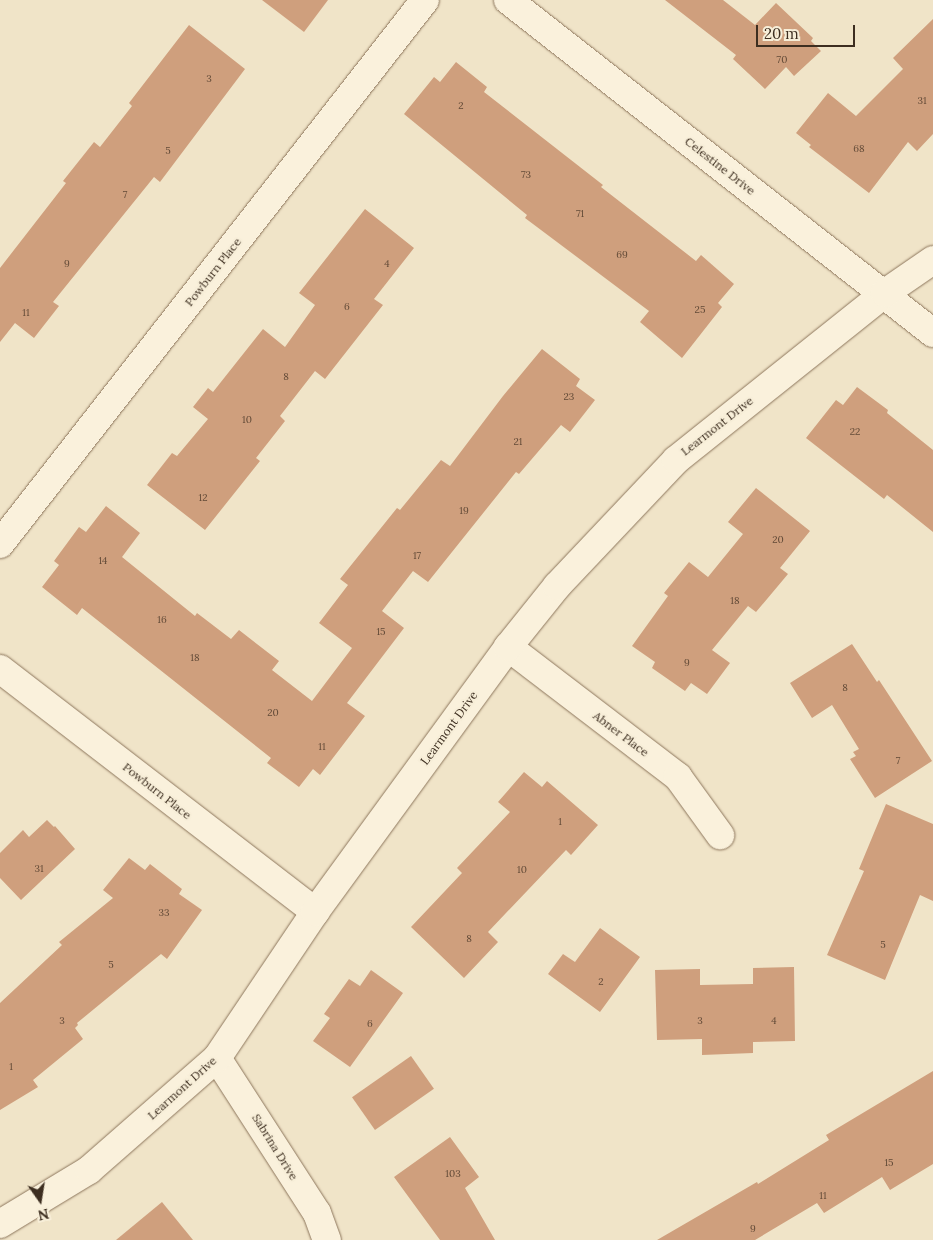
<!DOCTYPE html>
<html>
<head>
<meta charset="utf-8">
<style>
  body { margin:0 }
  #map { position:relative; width:933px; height:1240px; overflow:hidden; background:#f0e4c8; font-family:Lora,serif }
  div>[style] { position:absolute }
  .building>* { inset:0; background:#cf9f7d; transform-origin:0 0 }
  .roads { filter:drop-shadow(0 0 1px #8d765c) drop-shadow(0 0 1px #8d765c) }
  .minor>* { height:28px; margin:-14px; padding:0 14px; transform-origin:14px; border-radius:14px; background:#faf1dc }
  span { translate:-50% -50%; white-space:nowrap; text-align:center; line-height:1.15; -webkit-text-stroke:4px #f7eed8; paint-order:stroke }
  .number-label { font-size:10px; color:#624a37 }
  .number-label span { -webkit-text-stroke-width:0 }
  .street-label { font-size:12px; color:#3d2e20 }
  .north { position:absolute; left:15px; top:1175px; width:50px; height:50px; -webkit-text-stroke:4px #f7eed8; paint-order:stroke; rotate:167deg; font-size:14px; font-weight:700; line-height:20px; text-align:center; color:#3d2e20 }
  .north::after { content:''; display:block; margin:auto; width:18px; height:22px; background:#3d2e20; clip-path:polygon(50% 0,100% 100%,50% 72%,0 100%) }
  .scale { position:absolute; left:756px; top:25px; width:99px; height:22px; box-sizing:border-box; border:2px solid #3d2e20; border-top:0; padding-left:6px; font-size:15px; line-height:18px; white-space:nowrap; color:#3d2e20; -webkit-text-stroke:4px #f7eed8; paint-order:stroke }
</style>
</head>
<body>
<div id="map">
  <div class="building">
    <i style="clip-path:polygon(262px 0,328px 0,304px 32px)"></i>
    <i style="clip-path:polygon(665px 0,723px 0,755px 25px,776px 3px,813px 38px,811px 41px,821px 51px,794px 76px,786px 67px,765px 89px,733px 59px,736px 55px)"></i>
    <i style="clip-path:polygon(933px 19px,933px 134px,917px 151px,908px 142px,869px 193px,809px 147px,811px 145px,796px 133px,828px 93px,856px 116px,903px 69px,893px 58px)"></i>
    <i style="clip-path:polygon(189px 25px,245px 69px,160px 182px,154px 177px,53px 302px,59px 306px,34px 338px,15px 323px,0 342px,0 268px,66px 183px,63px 181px,94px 142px,100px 147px,132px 106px,129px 103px)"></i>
    <i style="clip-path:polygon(456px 62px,487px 87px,484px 92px,603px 185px,601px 187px,696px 261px,701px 255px,734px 284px,718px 303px,722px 307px,682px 358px,640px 322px,649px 311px,525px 218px,527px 215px,404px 114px,434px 77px,440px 82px)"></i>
    <i style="clip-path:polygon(365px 209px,414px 248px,374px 299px,383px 305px,325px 379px,315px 371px,280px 416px,285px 421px,256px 458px,260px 461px,205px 530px,147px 485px,172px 453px,177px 456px,208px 419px,193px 407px,208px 388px,213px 392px,263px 329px,285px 347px,315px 305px,299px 293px)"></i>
    <i style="clip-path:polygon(542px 349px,580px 379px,576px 386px,595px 400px,570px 432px,561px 425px,519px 474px,516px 472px,428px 582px,413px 571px,382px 611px,404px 628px,347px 703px,365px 716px,320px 775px,313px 769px,299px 787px,267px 763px,271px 758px,82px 608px,77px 615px,42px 587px,59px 565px,54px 561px,79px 527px,86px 532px,106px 506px,140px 533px,122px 557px,195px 616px,197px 613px,231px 639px,239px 630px,279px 661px,272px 670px,312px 701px,352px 648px,319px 623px,348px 585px,340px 579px,397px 508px,400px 510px,441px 460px,450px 466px,503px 396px)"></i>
    <i style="clip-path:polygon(857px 387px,888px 410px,887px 413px,933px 450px,933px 532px,887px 495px,884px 499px,806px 438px,836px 400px,843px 405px)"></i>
    <i style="clip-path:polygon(756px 488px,810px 531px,780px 568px,788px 574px,756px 612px,748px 606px,712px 650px,730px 663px,707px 694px,691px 683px,685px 691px,652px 668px,655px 662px,632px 646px,668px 596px,664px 593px,689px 562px,708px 577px,743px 534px,728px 522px)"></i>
    <i style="clip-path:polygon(852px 644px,877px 682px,879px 680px,932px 761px,875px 798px,850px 759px,856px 756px,853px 752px,859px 749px,832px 705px,812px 718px,790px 683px)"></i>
    <i style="clip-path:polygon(524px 772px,542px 787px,547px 781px,598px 825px,571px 855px,566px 850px,488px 932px,498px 942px,464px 978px,411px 927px,462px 873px,457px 868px,510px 812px,498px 802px)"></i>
    <i style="clip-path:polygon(886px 804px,933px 824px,933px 901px,920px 895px,885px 980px,827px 955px,864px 871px,859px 869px)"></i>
    <i style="clip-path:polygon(47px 820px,54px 827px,55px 826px,75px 849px,21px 900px,0 878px,0 853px,23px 830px,29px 837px)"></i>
    <i style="clip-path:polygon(129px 858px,145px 870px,150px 864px,182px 889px,179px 894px,202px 910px,167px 959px,161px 954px,77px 1023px,78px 1025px,75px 1028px,83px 1039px,33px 1080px,38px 1087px,0 1110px,0 1003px,62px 945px,59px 942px,113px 898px,103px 890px)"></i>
    <i style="clip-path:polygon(600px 928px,640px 957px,600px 1012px,548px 974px,563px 954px,575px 962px)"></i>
    <i style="clip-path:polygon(794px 967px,795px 1041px,753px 1042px,753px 1053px,702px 1055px,702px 1039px,657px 1040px,655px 970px,700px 969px,700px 985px,753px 984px,753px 968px)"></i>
    <i style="clip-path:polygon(371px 970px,403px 993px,350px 1067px,313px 1041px,330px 1018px,324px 1014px,349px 979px,360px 986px)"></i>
    <i style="left:411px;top:1056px;width:40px;height:72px;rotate:55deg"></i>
    <i style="clip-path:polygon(933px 1071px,933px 1164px,890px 1190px,882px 1177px,824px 1213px,817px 1203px,755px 1240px,657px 1240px,757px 1182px,758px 1184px,829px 1140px,826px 1135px)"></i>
    <i style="clip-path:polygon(450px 1137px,479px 1177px,465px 1188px,495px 1240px,440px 1240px,394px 1177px)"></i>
    <i style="clip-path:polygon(162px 1202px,193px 1240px,116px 1240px)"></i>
  </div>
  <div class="roads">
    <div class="minor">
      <i style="left:508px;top:0;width:540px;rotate:38.08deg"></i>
      <i style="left:0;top:544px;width:690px;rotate:-52deg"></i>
      <i style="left:508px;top:647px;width:214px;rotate:37.4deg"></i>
      <i style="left:678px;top:777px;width:72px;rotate:54.1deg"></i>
      <i style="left:0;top:669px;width:398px;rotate:37.6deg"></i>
      <i style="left:217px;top:1058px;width:184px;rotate:57.2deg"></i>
      <i style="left:317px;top:1213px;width:29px;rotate:70deg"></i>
      <i style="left:0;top:1224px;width:104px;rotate:-31.2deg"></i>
      <i style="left:89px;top:1170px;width:170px;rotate:-41.2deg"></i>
      <i style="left:217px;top:1058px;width:176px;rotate:-56.1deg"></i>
      <i style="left:315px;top:912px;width:328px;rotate:-53.9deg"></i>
      <i style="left:508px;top:647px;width:78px;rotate:-51.2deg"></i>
      <i style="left:557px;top:586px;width:173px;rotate:-46.6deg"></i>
      <i style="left:676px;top:460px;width:268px;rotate:-38.6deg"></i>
      <i style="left:885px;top:293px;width:58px;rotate:-34.5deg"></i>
    </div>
  </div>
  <div class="number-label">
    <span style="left:782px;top:60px">70</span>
    <span style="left:209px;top:79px">3</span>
    <span style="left:922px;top:101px">31</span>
    <span style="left:461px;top:106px">2</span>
    <span style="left:859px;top:149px">68</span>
    <span style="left:168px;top:151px">5</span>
    <span style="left:526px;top:175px">73</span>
    <span style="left:125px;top:195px">7</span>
    <span style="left:580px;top:214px">71</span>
    <span style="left:622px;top:255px">69</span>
    <span style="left:67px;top:264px">9</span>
    <span style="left:387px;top:264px">4</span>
    <span style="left:347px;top:307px">6</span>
    <span style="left:700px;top:310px">25</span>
    <span style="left:26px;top:313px">11</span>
    <span style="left:286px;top:377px">8</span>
    <span style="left:569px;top:397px">23</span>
    <span style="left:247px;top:420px">10</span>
    <span style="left:855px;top:432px">22</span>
    <span style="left:518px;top:442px">21</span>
    <span style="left:203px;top:498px">12</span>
    <span style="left:464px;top:511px">19</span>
    <span style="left:778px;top:540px">20</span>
    <span style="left:417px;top:556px">17</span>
    <span style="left:103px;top:561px">14</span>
    <span style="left:735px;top:601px">18</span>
    <span style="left:162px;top:620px">16</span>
    <span style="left:381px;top:632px">15</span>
    <span style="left:195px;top:658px">18</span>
    <span style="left:687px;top:663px">9</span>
    <span style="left:845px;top:688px">8</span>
    <span style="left:273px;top:713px">20</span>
    <span style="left:322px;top:747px">11</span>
    <span style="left:898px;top:761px">7</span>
    <span style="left:560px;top:822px">1</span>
    <span style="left:39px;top:869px">31</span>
    <span style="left:522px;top:870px">10</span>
    <span style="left:164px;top:913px">33</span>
    <span style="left:469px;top:939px">8</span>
    <span style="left:883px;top:945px">5</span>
    <span style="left:111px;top:965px">5</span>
    <span style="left:601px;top:982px">2</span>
    <span style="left:62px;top:1021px">3</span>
    <span style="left:700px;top:1021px">3</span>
    <span style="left:774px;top:1021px">4</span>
    <span style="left:370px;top:1024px">6</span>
    <span style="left:11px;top:1067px">1</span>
    <span style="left:889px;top:1163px">15</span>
    <span style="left:453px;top:1174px">103</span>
    <span style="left:823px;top:1196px">11</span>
    <span style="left:753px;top:1229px">9</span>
  </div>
  <div class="street-label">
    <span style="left:720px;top:166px;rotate:38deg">Celestine Drive</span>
    <span style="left:213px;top:272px;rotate:-52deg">Powburn Place</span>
    <span style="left:717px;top:426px;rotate:-38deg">Learmont Drive</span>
    <span style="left:449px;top:728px;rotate:-54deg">Learmont Drive</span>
    <span style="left:621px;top:734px;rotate:37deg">Abner Place</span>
    <span style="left:157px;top:791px;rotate:38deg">Powburn Place</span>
    <span style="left:182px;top:1088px;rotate:-42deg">Learmont Drive</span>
    <span style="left:275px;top:1147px;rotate:58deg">Sabrina Drive</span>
  </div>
  <div class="north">N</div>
  <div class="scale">20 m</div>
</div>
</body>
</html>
